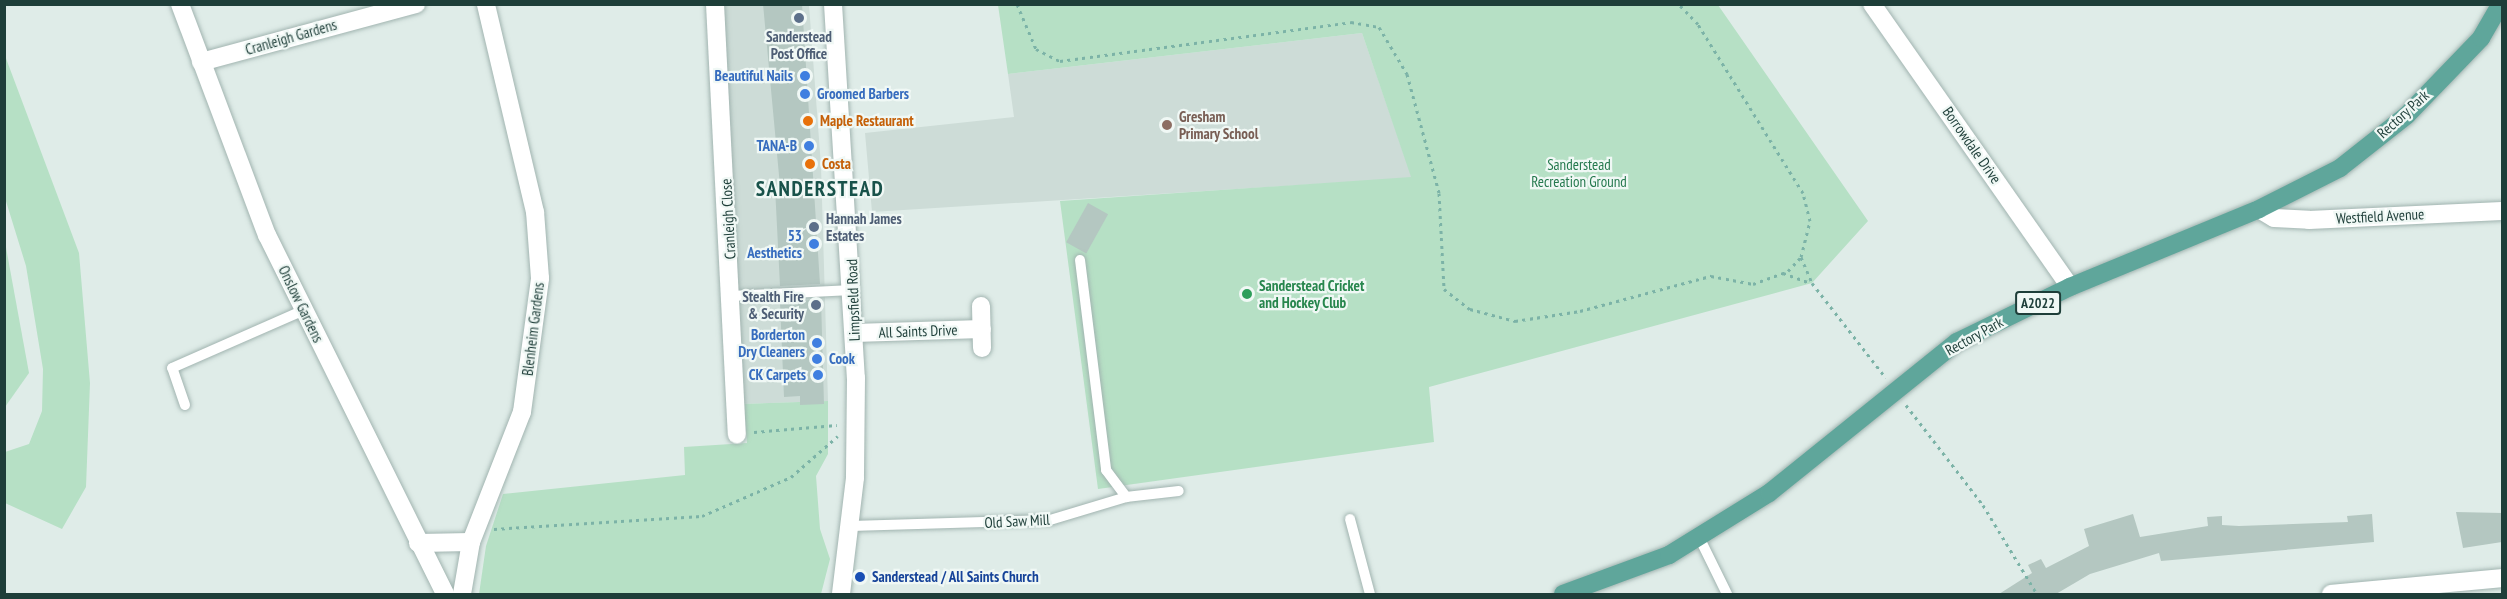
<!DOCTYPE html>
<html>
<head>
<meta charset="utf-8">
<style>
  body { margin:0 }
  #map { position:relative; width:2507px; height:599px; overflow:hidden; background:#dfece8; font-family:"PT Sans Narrow",sans-serif }
  div>[style] { position:absolute }
  .built>* { inset:0; background:#cddcd7 }
  .green>* { inset:0; background:#b6e0c5 }
  .building>* { inset:0; background:#b4c7c1; transform-origin:0 0 }
  .path>* { height:3px; margin-top:-1.5px; transform-origin:0; background:repeating-linear-gradient(90deg,#7cb3a7 0 3px,transparent 0 7.5px) }
  .roads { filter:drop-shadow(0 0 2px #a1b4b0) drop-shadow(0 0 2px #a1b4b0) }
  .service>* { height:10px; margin:-5px; padding:0 5px; transform-origin:5px; border-radius:5px; background:#fff }
  .minor>* { height:18px; margin:-9px; padding:0 9px; transform-origin:9px; border-radius:9px; background:#fff }
  .secondary>* { height:18px; margin:-9px; padding:0 9px; transform-origin:9px; border-radius:9px; background:#fff }
  .primary>* { height:18px; margin:-9px; padding:0 9px; transform-origin:9px; border-radius:9px; background:#5fa69b }
  .dots>* { width:16px; height:16px; translate:-50% -50%; box-sizing:border-box; border:3px solid #f0f8f5; border-radius:50% }
  span { translate:-50% -50%; white-space:nowrap; text-align:center; line-height:1.15; -webkit-text-stroke:4.5px #f0f8f5; paint-order:stroke }
  .shield-label span { padding:2px 4px; background:#f0f8f5; border:2px solid; border-radius:4px; -webkit-text-stroke-width:0 }
  .shield-label { font-size:14px; color:#1e3e39; font-weight:700 }
  .service-label { font-size:15px; color:#4e5e75; font-weight:700 }
  .left { translate:0 -50%; text-align:left }
  .right { translate:-100% -50%; text-align:right }
  .street-label { font-size:15px; color:#1e3e39 }
  .shop-label { font-size:15px; color:#366cbe; font-weight:700 }
  .education-label { font-size:15px; color:#785e54; font-weight:700 }
  .food-label { font-size:15px; color:#c56008; font-weight:700 }
  .park-label { font-size:15px; color:#25794e }
  .leisure-label { font-size:15px; color:#27864d; font-weight:700 }
  .transit-label { font-size:15px; color:#164399; font-weight:700 }
  .district-label { font-size:21px; color:#18524a; font-weight:700; letter-spacing:1.5px }
  .frame { position:absolute; inset:0; border:6px solid #1e3e39; pointer-events:none }
</style>
</head>
<body>
<div id="map">
  <div class="built">
    <i style="clip-path:polygon(721px 5px,809px 5px,821px 166px,828px 401px,744px 404px)"></i>
    <i style="clip-path:polygon(1362px 33px,1412px 178px,872px 212px,865px 133px,1014px 117px,1008px 74px)"></i>
  </div>
  <div class="green">
    <i style="clip-path:polygon(998px 5px,1718px 5px,1868px 221px,1812px 283px,1429px 387px,1434px 442px,1098px 489px,1060px 201px,1411px 177px,1362px 33px,1008px 74px)"></i>
    <i style="clip-path:polygon(4px 53px,79px 253px,90px 383px,86px 487px,62px 529px,5px 503px,5px 452px,29px 444px,42px 411px,43px 369px,26px 266px,5px 198px)"></i>
    <i style="clip-path:polygon(5px 242px,29px 373px,5px 407px,4px 407px)"></i>
    <i style="clip-path:polygon(828px 401px,828px 454px,816px 476px,820px 529px,830px 559px,821px 594px,479px 594px,486px 546px,503px 494px,685px 475px,684px 447px,747px 443px,744px 404px)"></i>
  </div>
  <div class="building">
    <i style="clip-path:polygon(763px 4px,802px 4px,820px 284px,780px 286px,775px 187px,780px 186px)"></i>
    <i style="left:1088px;top:203px;width:23px;height:45px;rotate:29deg"></i>
    <i style="clip-path:polygon(821px 299px,824px 404px,800px 405px,800px 396px,784px 397px,780px 303px)"></i>
    <i style="clip-path:polygon(2456px 512px,2502px 513px,2502px 542px,2463px 548px)"></i>
    <i style="clip-path:polygon(2133px 514px,2140px 537px,2208px 526px,2207px 517px,2222px 516px,2222px 525px,2239px 526px,2348px 522px,2347px 516px,2372px 514px,2374px 542px,2161px 561px,2159px 553px,2090px 574px,2056px 594px,1999px 594px,2032px 573px,2028px 565px,2041px 559px,2046px 568px,2089px 546px,2084px 529px)"></i>
  </div>
  <div class="path">
    <i style="left:1017px;top:4px;width:49px;rotate:67.1deg"></i>
    <i style="left:1036px;top:49px;width:27px;rotate:27deg"></i>
    <i style="left:1060px;top:61px;width:294px;rotate:-7.6deg"></i>
    <i style="left:1351px;top:22px;width:28px;rotate:10deg"></i>
    <i style="left:1379px;top:27px;width:55px;rotate:59.2deg"></i>
    <i style="left:1407px;top:74px;width:123px;rotate:74.9deg"></i>
    <i style="left:1439px;top:193px;width:96px;rotate:87deg"></i>
    <i style="left:1444px;top:289px;width:33px;rotate:38deg"></i>
    <i style="left:1470px;top:309px;width:47px;rotate:14.9deg"></i>
    <i style="left:1515px;top:321px;width:66px;rotate:-8.7deg"></i>
    <i style="left:1580px;top:311px;width:136px;rotate:-15deg"></i>
    <i style="left:1711px;top:276px;width:43px;rotate:10.8deg"></i>
    <i style="left:1753px;top:284px;width:37px;rotate:-20deg"></i>
    <i style="left:1788px;top:271px;width:19px;rotate:-47deg"></i>
    <i style="left:1801px;top:257px;width:37px;rotate:-76deg"></i>
    <i style="left:1810px;top:221px;width:29px;rotate:-104deg"></i>
    <i style="left:1803px;top:193px;width:199px;rotate:-121.9deg"></i>
    <i style="left:1698px;top:24px;width:28px;rotate:-134deg"></i>
    <i style="left:1801px;top:257px;width:28px;rotate:67deg"></i>
    <i style="left:1812px;top:283px;width:120px;rotate:52.1deg"></i>
    <i style="left:1783px;top:273px;width:30px;rotate:20deg"></i>
    <i style="left:1906px;top:405px;width:126px;rotate:52.4deg"></i>
    <i style="left:1983px;top:505px;width:104px;rotate:58.8deg"></i>
    <i style="left:754px;top:432px;width:83px;rotate:-4.8deg"></i>
    <i style="left:494px;top:529px;width:208px;rotate:-3.6deg"></i>
    <i style="left:702px;top:516px;width:97px;rotate:-23.7deg"></i>
    <i style="left:791px;top:477px;width:62px;rotate:-41.1deg"></i>
  </div>
  <div class="roads">
    <div class="service">
      <i style="left:1080px;top:260px;width:212px;rotate:82.9deg"></i>
      <i style="left:1106px;top:470px;width:34px;rotate:53deg"></i>
      <i style="left:731px;top:296px;width:121px;rotate:-2.8deg"></i>
      <i style="left:185px;top:405px;width:39px;rotate:-109deg"></i>
      <i style="left:172px;top:368px;width:144px;rotate:-23.7deg"></i>
      <i style="left:1350px;top:519px;width:78px;rotate:75.1deg"></i>
      <i style="left:851px;top:526px;width:199px;rotate:-1.7deg"></i>
      <i style="left:1050px;top:520px;width:79px;rotate:-16.8deg"></i>
      <i style="left:1126px;top:497px;width:53px;rotate:-6.5deg"></i>
      <i style="left:1699px;top:537px;width:64px;rotate:63.8deg"></i>
    </div>
    <div class="minor">
      <i style="left:180px;top:4px;width:247px;rotate:69.4deg"></i>
      <i style="left:267px;top:235px;width:401px;rotate:63.6deg"></i>
      <i style="left:715px;top:4px;width:431px;rotate:87.1deg"></i>
      <i style="left:1872px;top:4px;width:345px;rotate:55deg"></i>
      <i style="left:201px;top:62px;width:223px;rotate:-15.1deg"></i>
      <i style="left:2259px;top:209px;width:17px;rotate:31deg"></i>
      <i style="left:2274px;top:218px;width:35px;rotate:3deg"></i>
      <i style="left:2309px;top:220px;width:193px;rotate:-2.7deg"></i>
      <i style="left:981px;top:306px;width:42px;rotate:88.6deg"></i>
      <i style="left:854px;top:333px;width:128px;rotate:-1.8deg"></i>
      <i style="left:418px;top:543px;width:53px;rotate:-1.1deg"></i>
      <i style="left:462px;top:594px;width:53px;rotate:-80.2deg"></i>
      <i style="left:471px;top:542px;width:140px;rotate:-68.6deg"></i>
      <i style="left:522px;top:412px;width:135px;rotate:-82.3deg"></i>
      <i style="left:540px;top:278px;width:66px;rotate:-94.3deg"></i>
      <i style="left:535px;top:212px;width:214px;rotate:-103.3deg"></i>
      <i style="left:2331px;top:594px;width:172px;rotate:-5.3deg"></i>
    </div>
    <div class="secondary">
      <i style="left:833px;top:4px;width:375px;rotate:86.5deg"></i>
      <i style="left:856px;top:378px;width:100px;rotate:90.6deg"></i>
      <i style="left:855px;top:478px;width:117px;rotate:96.9deg"></i>
    </div>
    <div class="primary">
      <i style="left:1563px;top:594px;width:113px;rotate:-20.2deg"></i>
      <i style="left:1669px;top:555px;width:118px;rotate:-31.8deg"></i>
      <i style="left:1769px;top:493px;width:241px;rotate:-38.8deg"></i>
      <i style="left:1957px;top:342px;width:126px;rotate:-26deg"></i>
      <i style="left:2070px;top:287px;width:204px;rotate:-22.4deg"></i>
      <i style="left:2259px;top:209px;width:91px;rotate:-26.8deg"></i>
      <i style="left:2340px;top:168px;width:85px;rotate:-38.3deg"></i>
      <i style="left:2407px;top:115px;width:107px;rotate:-46.1deg"></i>
      <i style="left:2481px;top:38px;width:39px;rotate:-60deg"></i>
    </div>
  </div>
  <div class="dots">
    <i style="left:799px;top:18px;background:#5c6f8a"></i>
    <i style="left:805px;top:76px;background:#3f7fe0"></i>
    <i style="left:805px;top:94px;background:#3f7fe0"></i>
    <i style="left:808px;top:121px;background:#e8710a"></i>
    <i style="left:1167px;top:125px;background:#8d6e63"></i>
    <i style="left:809px;top:146px;background:#3f7fe0"></i>
    <i style="left:810px;top:164px;background:#e8710a"></i>
    <i style="left:814px;top:227px;background:#5c6f8a"></i>
    <i style="left:814px;top:244px;background:#3f7fe0"></i>
    <i style="left:1247px;top:294px;background:#2e9e5b"></i>
    <i style="left:816px;top:305px;background:#5c6f8a"></i>
    <i style="left:817px;top:343px;background:#3f7fe0"></i>
    <i style="left:817px;top:359px;background:#3f7fe0"></i>
    <i style="left:818px;top:375px;background:#3f7fe0"></i>
    <i style="left:860px;top:577px;background:#1a4fb4"></i>
  </div>
  <div class="shield-label">
    <span style="left:2038px;top:303px">A2022</span>
  </div>
  <div class="service-label">
    <span style="left:799px;top:45px">Sanderstead<br>Post Office</span>
    <span class="left" style="left:826px;top:227px">Hannah James<br>Estates</span>
    <span class="right" style="left:804px;top:305px">Stealth Fire<br>&amp; Security</span>
  </div>
  <div class="street-label">
    <span style="left:291px;top:37px;rotate:-16deg">Cranleigh Gardens</span>
    <span style="left:2403px;top:114px;rotate:-42deg">Rectory Park</span>
    <span style="left:1972px;top:145px;rotate:55deg">Borrowdale Drive</span>
    <span style="left:2380px;top:216px;rotate:-3deg">Westfield Avenue</span>
    <span style="left:728px;top:219px;rotate:-93deg">Cranleigh Close</span>
    <span style="left:853px;top:300px;rotate:-92deg">Limpsfield Road</span>
    <span style="left:301px;top:304px;rotate:64deg">Onslow Gardens</span>
    <span style="left:533px;top:329px;rotate:-83deg">Blenheim Gardens</span>
    <span style="left:918px;top:331px;rotate:-2deg">All Saints Drive</span>
    <span style="left:1974px;top:336px;rotate:-29deg">Rectory Park</span>
    <span style="left:1017px;top:521px;rotate:-3deg">Old Saw Mill</span>
  </div>
  <div class="shop-label">
    <span class="right" style="left:793px;top:76px">Beautiful Nails</span>
    <span class="left" style="left:817px;top:94px">Groomed Barbers</span>
    <span class="right" style="left:797px;top:146px">TANA-B</span>
    <span class="right" style="left:802px;top:244px">53<br>Aesthetics</span>
    <span class="right" style="left:805px;top:343px">Borderton<br>Dry Cleaners</span>
    <span class="left" style="left:829px;top:359px">Cook</span>
    <span class="right" style="left:806px;top:375px">CK Carpets</span>
  </div>
  <div class="education-label">
    <span class="left" style="left:1179px;top:125px">Gresham<br>Primary School</span>
  </div>
  <div class="food-label">
    <span class="left" style="left:820px;top:121px">Maple Restaurant</span>
    <span class="left" style="left:822px;top:164px">Costa</span>
  </div>
  <div class="park-label">
    <span style="left:1579px;top:173px">Sanderstead<br>Recreation Ground</span>
  </div>
  <div class="leisure-label">
    <span class="left" style="left:1259px;top:294px">Sanderstead Cricket<br>and Hockey Club</span>
  </div>
  <div class="transit-label">
    <span class="left" style="left:872px;top:577px">Sanderstead / All Saints Church</span>
  </div>
  <div class="district-label">
    <span style="left:820px;top:189px">SANDERSTEAD</span>
  </div>
  <div class="frame"></div>
</div>
</body>
</html>
